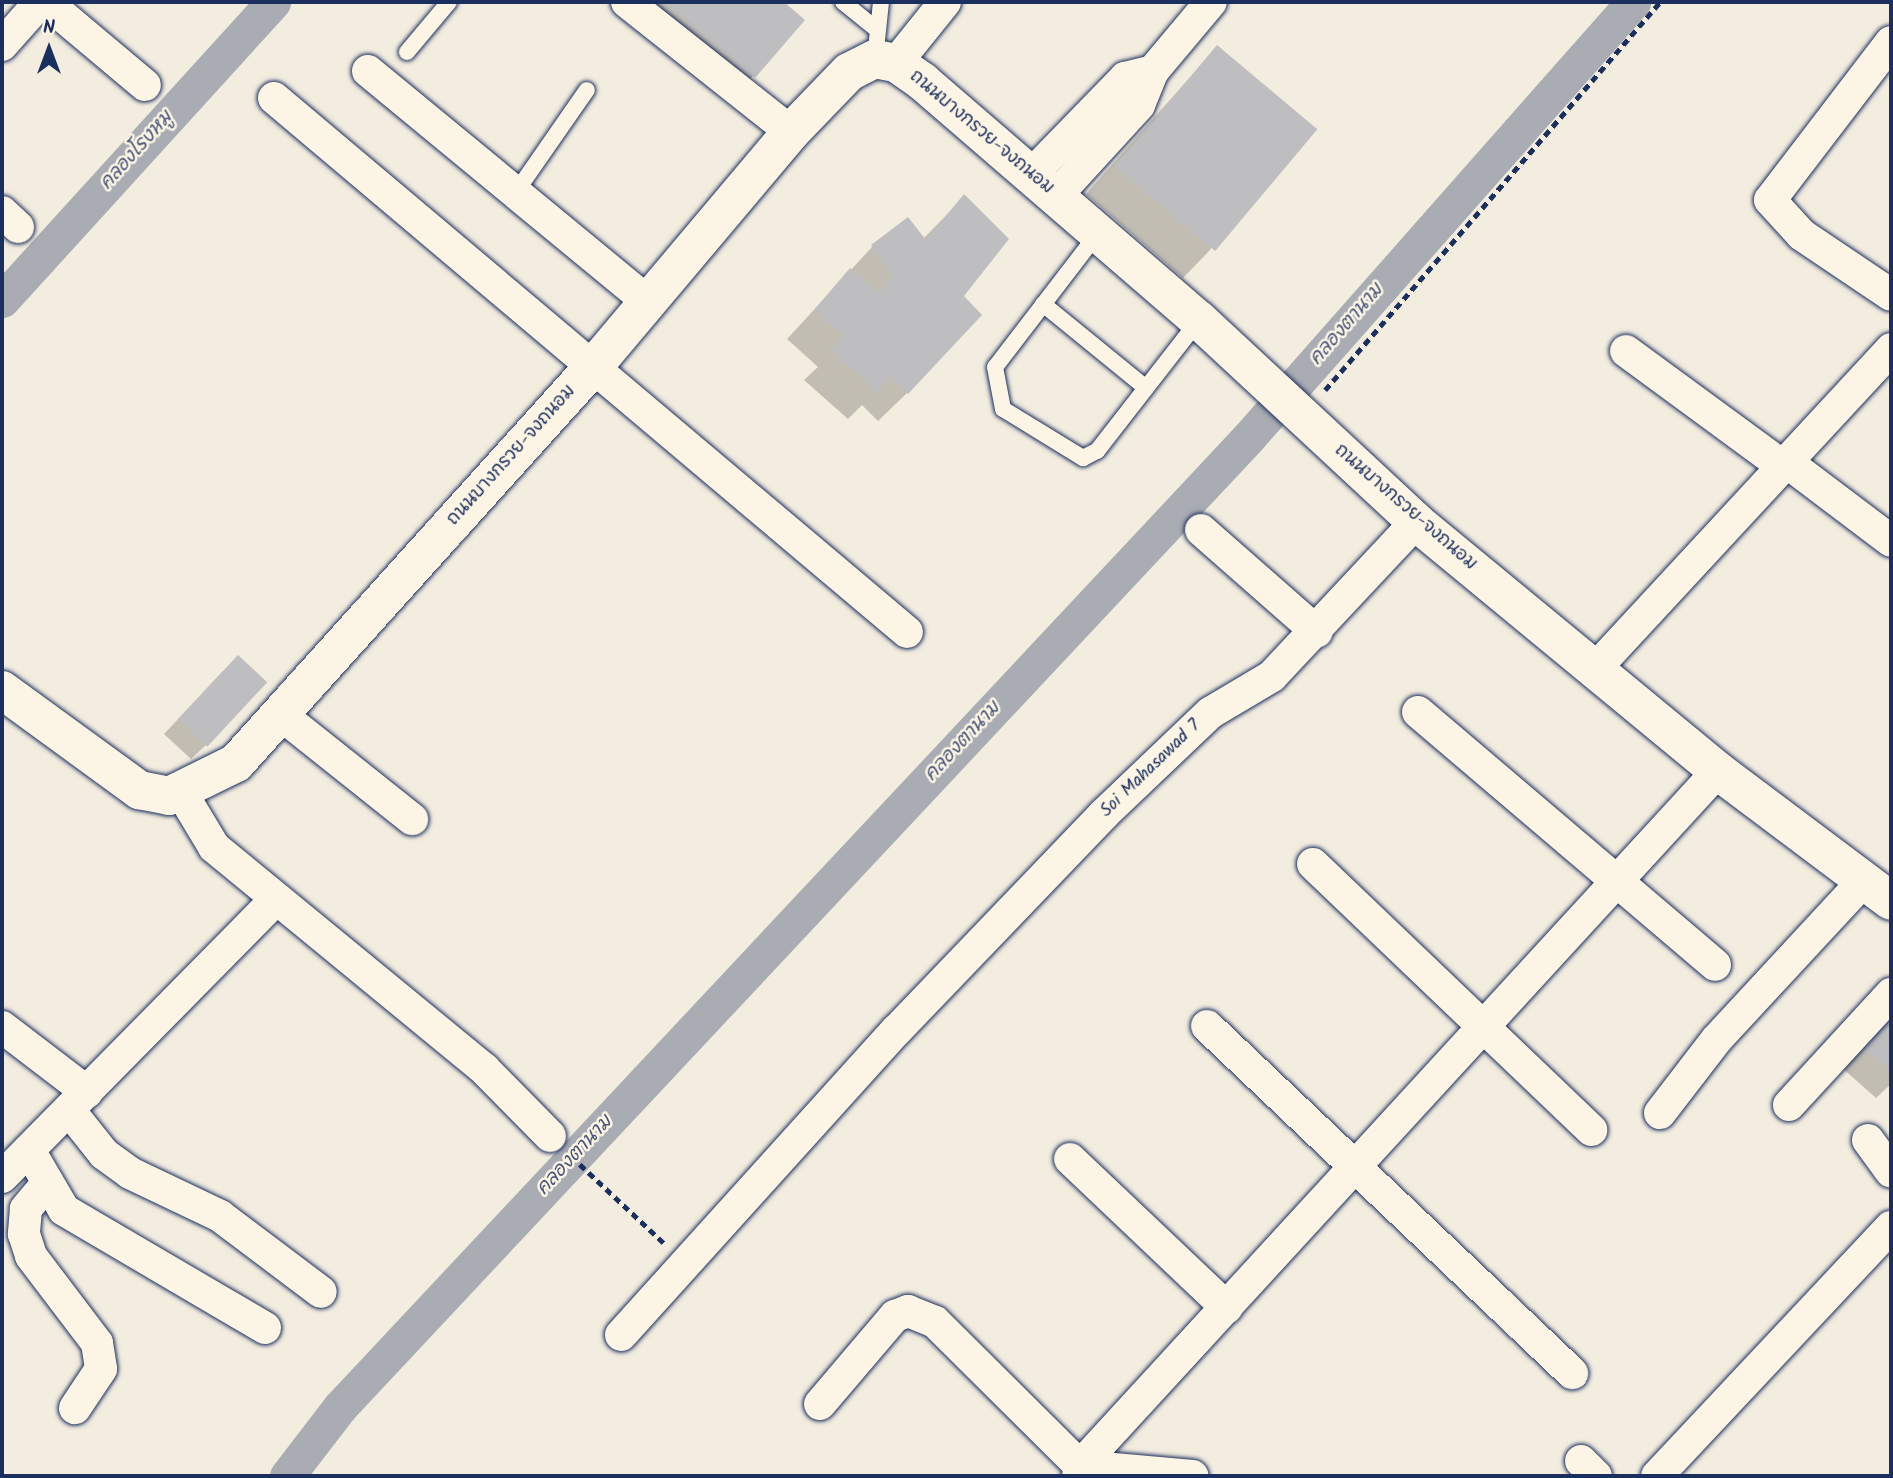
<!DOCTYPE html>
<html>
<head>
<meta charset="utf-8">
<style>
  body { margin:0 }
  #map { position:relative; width:1893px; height:1478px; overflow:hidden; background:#f3ede0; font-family:Kalam,"Playpen Sans Thai",sans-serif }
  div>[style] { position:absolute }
  .shadow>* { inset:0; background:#0003 }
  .canal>* { height:35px; margin:-17.5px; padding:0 17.5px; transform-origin:17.5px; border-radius:17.5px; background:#a9acb3 }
  .building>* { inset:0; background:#bebec0; transform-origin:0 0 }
  .path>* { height:4.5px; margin-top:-2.25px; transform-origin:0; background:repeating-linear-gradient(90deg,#1b2f5e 0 7px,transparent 0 12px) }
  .roads { filter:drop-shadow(0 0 2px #1b2f5e) drop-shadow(0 0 2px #1b2f5e) }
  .lane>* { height:16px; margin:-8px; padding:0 8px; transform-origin:8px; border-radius:8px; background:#fcf5e5 }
  .street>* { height:32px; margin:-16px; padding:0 16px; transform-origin:16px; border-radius:16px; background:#fcf5e5 }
  .secondary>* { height:38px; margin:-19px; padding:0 19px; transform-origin:19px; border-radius:19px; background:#fcf5e5 }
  span { translate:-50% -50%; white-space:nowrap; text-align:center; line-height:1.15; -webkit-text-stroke:5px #fcf5e5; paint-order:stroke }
  .street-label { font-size:18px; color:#1b2f5e }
  .water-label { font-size:19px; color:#465478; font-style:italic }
  .frame { position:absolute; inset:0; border:4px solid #1b2f5e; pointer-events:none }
  .north { position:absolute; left:14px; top:14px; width:70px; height:70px; -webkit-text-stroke:5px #fcf5e5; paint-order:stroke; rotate:0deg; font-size:19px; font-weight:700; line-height:28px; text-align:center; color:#1b2f5e }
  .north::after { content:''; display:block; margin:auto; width:24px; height:32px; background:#1b2f5e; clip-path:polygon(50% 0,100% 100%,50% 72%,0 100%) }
</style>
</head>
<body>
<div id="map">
  <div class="shadow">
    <i style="clip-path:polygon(617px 2px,781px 2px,803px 20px,732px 99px)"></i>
    <i style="clip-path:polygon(1217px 47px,1211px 249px,1183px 278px,1086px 194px)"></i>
    <i style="clip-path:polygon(964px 197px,962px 296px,907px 393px,878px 421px,862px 405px,848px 419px,804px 380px,818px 367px,787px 339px,872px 247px,908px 219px,923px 239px)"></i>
    <i style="clip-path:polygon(223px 671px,206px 745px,191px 759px,164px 734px)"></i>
    <i style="clip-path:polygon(1891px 1011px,1891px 1084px,1876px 1098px,1841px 1067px)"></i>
  </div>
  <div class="canal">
    <i style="left:2px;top:300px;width:403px;rotate:-47.7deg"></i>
    <i style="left:287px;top:1476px;width:87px;rotate:-52.5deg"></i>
    <i style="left:340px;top:1407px;width:1328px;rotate:-46.86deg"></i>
    <i style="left:1248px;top:438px;width:582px;rotate:-48.55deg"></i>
  </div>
  <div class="building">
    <i style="clip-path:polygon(664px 2px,784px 2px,805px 20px,755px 78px)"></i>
    <i style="left:1217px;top:45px;width:131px;height:159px;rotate:40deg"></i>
    <i style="clip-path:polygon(964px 194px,1009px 239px,964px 296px,982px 315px,908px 394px,889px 376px,878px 392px,831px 351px,845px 337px,814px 310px,850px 268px,879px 294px,893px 275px,871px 245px,908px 217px,926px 240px)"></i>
    <i style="left:238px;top:655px;width:40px;height:88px;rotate:43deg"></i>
    <i style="clip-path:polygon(1891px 1011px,1891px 1071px,1861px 1045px)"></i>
  </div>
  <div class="path">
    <i style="left:1325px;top:390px;width:513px;rotate:-49.19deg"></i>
    <i style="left:571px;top:1156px;width:127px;rotate:43.1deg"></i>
  </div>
  <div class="roads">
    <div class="lane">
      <i style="left:843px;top:2px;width:41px;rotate:39.1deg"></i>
      <i style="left:407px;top:52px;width:65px;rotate:-50deg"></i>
      <i style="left:875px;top:59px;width:57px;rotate:-84deg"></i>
      <i style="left:516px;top:192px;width:124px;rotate:-55.2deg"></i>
      <i style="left:1098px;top:233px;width:169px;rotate:127.5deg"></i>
      <i style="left:995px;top:367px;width:43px;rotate:79.2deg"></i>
      <i style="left:1003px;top:409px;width:94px;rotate:31.5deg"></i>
      <i style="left:1083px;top:458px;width:16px;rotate:-27deg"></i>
      <i style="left:1097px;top:451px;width:166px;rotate:-52.1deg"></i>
      <i style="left:1043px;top:304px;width:133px;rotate:39.2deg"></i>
    </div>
    <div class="street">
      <i style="left:46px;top:2px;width:129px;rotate:40deg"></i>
      <i style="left:627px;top:2px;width:209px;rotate:38.4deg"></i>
      <i style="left:1891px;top:42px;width:199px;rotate:127.4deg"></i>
      <i style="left:1770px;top:200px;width:47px;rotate:47.6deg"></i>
      <i style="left:1802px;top:235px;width:107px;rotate:34deg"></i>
      <i style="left:2px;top:45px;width:57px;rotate:-48.5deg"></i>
      <i style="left:896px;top:63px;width:78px;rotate:-51.2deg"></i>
      <i style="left:368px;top:71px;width:362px;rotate:39.5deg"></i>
      <i style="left:274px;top:98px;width:828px;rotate:40.15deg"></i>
      <i style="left:1032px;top:174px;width:134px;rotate:-45.9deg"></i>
      <i style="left:1125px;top:78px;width:29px;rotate:-14deg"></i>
      <i style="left:1056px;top:196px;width:123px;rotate:-47.6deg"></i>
      <i style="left:1139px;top:105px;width:37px;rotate:-68deg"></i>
      <i style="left:1153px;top:71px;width:90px;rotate:-50deg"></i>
      <i style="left:2px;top:212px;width:22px;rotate:43deg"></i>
      <i style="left:1626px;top:351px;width:196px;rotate:36.3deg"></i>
      <i style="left:1788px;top:463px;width:129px;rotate:37.1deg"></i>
      <i style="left:1201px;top:530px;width:154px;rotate:41.3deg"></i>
      <i style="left:1595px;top:669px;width:436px;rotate:-47.2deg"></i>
      <i style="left:1418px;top:712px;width:390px;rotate:40.4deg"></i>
      <i style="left:280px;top:714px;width:169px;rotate:38.5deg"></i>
      <i style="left:181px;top:792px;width:64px;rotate:59deg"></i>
      <i style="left:214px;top:847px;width:350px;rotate:39.4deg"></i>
      <i style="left:484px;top:1069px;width:94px;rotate:45.4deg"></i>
      <i style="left:1313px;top:864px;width:385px;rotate:43.7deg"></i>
      <i style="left:1207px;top:1026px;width:504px;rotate:43.55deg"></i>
      <i style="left:2px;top:1027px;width:107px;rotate:37.4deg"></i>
      <i style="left:1789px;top:1105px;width:151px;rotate:-47.4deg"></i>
      <i style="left:69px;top:1110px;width:56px;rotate:51.5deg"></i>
      <i style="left:104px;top:1154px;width:32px;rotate:36deg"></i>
      <i style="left:130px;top:1173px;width:100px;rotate:25.5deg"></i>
      <i style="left:220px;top:1216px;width:126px;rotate:37deg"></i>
      <i style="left:1660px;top:1113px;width:93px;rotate:-52.4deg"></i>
      <i style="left:1717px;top:1039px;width:217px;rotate:-47.2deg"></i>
      <i style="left:1868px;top:1140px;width:39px;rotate:54deg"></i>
      <i style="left:29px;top:1150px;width:69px;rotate:59.7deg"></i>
      <i style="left:64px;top:1210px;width:233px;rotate:30.4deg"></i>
      <i style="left:1070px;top:1159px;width:216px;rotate:43.5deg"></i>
      <i style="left:2px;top:1177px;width:390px;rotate:-45.4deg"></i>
      <i style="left:45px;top:1186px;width:30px;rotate:130deg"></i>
      <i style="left:26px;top:1209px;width:25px;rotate:95deg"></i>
      <i style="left:24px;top:1234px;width:23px;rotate:72deg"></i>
      <i style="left:31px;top:1256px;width:109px;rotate:52.8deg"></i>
      <i style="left:97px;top:1343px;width:26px;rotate:81deg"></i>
      <i style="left:101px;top:1369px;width:47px;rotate:123.7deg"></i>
      <i style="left:621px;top:1335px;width:411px;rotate:-47.9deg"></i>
      <i style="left:897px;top:1030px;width:298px;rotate:-46.2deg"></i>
      <i style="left:1103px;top:815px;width:148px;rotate:-43.6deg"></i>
      <i style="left:1210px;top:713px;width:72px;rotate:-30.8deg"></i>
      <i style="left:1272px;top:676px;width:211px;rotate:-46.9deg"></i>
      <i style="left:820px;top:1404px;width:116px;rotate:-49.6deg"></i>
      <i style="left:895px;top:1316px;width:14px;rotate:-21deg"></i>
      <i style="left:908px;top:1311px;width:29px;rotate:22deg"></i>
      <i style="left:935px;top:1322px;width:204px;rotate:44.8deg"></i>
      <i style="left:1080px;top:1466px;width:113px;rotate:5.1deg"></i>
      <i style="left:1581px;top:1461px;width:21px;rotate:45deg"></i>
      <i style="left:1078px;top:1476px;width:10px;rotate:-79deg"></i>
      <i style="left:1080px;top:1466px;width:943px;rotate:-47.45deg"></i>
      <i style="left:1657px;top:1476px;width:342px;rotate:-46.8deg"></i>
    </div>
    <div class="secondary">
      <i style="left:2px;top:690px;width:170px;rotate:36.1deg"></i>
      <i style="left:139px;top:790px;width:31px;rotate:11deg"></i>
      <i style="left:169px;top:796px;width:75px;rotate:-26.2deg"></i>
      <i style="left:236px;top:763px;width:535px;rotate:-47.96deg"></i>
      <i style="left:594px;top:366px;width:306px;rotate:-49.9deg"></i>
      <i style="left:791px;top:132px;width:83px;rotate:-46deg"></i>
      <i style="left:849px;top:72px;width:29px;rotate:-27deg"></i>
      <i style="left:875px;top:59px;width:21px;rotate:11deg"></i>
      <i style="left:896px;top:63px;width:33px;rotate:35deg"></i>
      <i style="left:923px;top:82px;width:364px;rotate:40.8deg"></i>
      <i style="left:1199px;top:320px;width:296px;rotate:42.9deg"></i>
      <i style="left:1416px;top:522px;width:391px;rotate:39.5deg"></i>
      <i style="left:1718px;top:771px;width:216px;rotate:36.9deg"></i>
    </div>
  </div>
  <div class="street-label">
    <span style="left:981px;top:133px;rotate:40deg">ถนนบางกรวย-จงถนอม</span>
    <span style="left:512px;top:456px;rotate:-48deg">ถนนบางกรวย-จงถนอม</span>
    <span style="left:1405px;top:508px;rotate:41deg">ถนนบางกรวย-จงถนอม</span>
    <span style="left:1151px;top:769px;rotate:-44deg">Soi Mahasawad 7</span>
  </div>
  <div class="water-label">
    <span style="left:137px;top:151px;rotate:-48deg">คลองโรงหมู</span>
    <span style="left:1347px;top:325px;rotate:-49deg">คลองตานาม</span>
    <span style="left:963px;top:742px;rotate:-47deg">คลองตานาม</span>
    <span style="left:575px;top:1156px;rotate:-47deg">คลองตานาม</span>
  </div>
  <div class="frame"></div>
  <div class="north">N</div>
</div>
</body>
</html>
